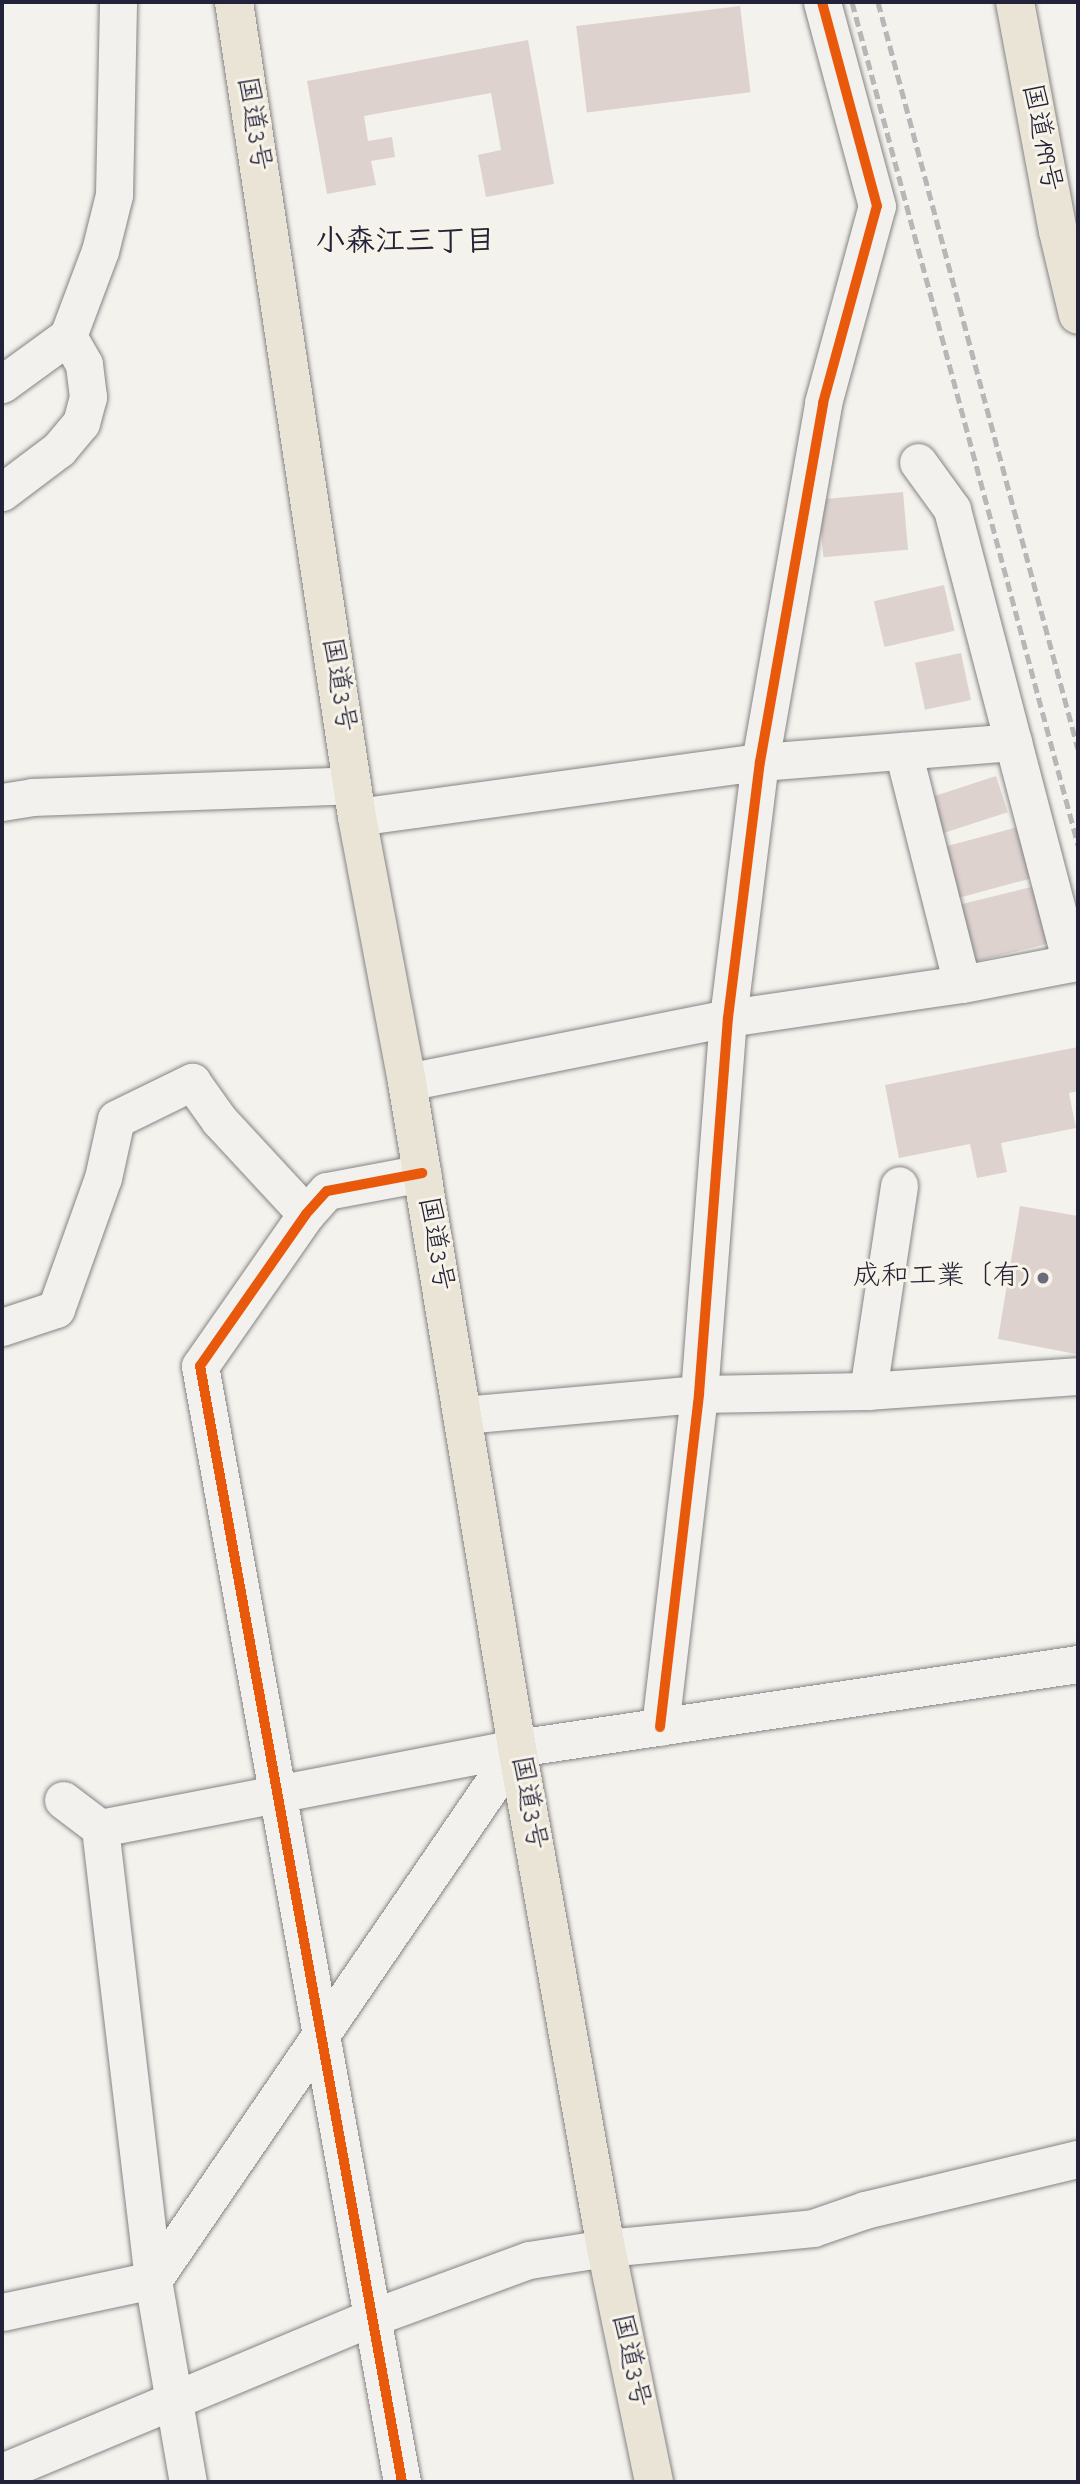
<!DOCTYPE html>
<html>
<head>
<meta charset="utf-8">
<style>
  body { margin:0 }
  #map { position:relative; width:1080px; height:2484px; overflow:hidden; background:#f4f2ec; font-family:"Indie Flower","Klee One",sans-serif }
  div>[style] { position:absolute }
  .building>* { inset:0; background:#ded2cf; transform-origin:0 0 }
  .roads { filter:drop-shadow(0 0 2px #858486) drop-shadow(0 0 2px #858486) }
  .street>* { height:37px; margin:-18.5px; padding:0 18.5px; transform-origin:18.5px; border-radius:18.5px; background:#f2f1ed }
  .highway>* { height:38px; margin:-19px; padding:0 19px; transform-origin:19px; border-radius:19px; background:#e9e4d6 }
  .rail>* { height:5px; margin-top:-2.5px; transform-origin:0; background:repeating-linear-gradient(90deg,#b8b6b6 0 10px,transparent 0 15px) }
  .cycleway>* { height:10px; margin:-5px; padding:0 5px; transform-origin:5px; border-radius:5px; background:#e8590c }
  .dots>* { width:19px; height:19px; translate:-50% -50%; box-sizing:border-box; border:4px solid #f7f3e8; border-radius:50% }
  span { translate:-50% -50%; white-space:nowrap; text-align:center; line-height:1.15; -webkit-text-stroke:6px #f7f3e8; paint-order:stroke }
  .street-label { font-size:28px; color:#22223b }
  .poi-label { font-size:28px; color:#22223b }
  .right { translate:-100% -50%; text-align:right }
  .neighbourhood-label { font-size:30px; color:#22223b; font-weight:700 }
  .frame { position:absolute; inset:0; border:4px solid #22223b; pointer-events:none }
</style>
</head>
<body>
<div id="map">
  <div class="building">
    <i style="left:740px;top:6px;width:87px;height:165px;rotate:83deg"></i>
    <i style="clip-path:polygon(528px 40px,554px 184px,486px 197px,478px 155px,501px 150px,491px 93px,364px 116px,368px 141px,392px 137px,395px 157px,371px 161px,376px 185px,327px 194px,307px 81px)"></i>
    <i style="left:903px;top:492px;width:58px;height:85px;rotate:85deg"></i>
    <i style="left:944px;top:585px;width:47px;height:72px;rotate:77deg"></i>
    <i style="left:961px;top:653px;width:48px;height:47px;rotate:78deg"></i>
    <i style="left:996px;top:776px;width:38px;height:70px;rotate:72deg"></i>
    <i style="left:1018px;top:827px;width:53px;height:78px;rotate:75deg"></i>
    <i style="left:1035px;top:886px;width:59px;height:81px;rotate:76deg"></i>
    <i style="clip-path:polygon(1078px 1047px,1078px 1091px,1069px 1093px,1076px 1128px,1001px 1143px,1007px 1172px,977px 1178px,970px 1144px,899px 1158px,885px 1085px)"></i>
    <i style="clip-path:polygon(1020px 1206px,1078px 1216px,1076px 1354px,998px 1339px)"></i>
  </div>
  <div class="roads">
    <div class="street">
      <i style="left:2px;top:384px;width:82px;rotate:-36deg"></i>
      <i style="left:68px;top:336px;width:91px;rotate:-69.4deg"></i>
      <i style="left:100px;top:251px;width:58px;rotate:-76deg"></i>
      <i style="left:114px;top:195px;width:193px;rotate:-88.8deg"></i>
      <i style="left:2px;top:492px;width:71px;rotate:-37deg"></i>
      <i style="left:59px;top:449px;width:34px;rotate:-50deg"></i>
      <i style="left:81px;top:423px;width:27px;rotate:-75deg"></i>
      <i style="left:88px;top:397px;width:33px;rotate:-97deg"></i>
      <i style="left:84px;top:364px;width:32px;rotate:-120deg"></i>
      <i style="left:903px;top:751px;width:240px;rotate:75.8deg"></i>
      <i style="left:2px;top:802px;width:30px;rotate:-9deg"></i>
      <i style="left:32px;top:797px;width:320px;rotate:-2.1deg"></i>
      <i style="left:357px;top:817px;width:407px;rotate:-7.8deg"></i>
      <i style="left:760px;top:762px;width:254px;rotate:-4.5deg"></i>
      <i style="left:407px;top:1082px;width:327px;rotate:-11.3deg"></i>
      <i style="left:728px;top:1018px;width:236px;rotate:-8.3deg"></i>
      <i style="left:962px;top:984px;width:111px;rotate:-10.9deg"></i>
      <i style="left:1071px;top:963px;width:469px;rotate:-104.7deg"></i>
      <i style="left:952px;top:509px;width:58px;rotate:-125.9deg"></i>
      <i style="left:2px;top:1327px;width:57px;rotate:-18.4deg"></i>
      <i style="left:56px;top:1309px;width:139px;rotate:-70.3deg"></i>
      <i style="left:103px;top:1178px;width:60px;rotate:-77.6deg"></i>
      <i style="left:116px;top:1119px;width:85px;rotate:-26deg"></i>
      <i style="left:192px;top:1082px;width:47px;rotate:54.6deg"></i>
      <i style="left:219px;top:1120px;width:128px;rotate:47.2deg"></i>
      <i style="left:868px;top:1391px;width:208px;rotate:-81.4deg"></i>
      <i style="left:463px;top:1415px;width:237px;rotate:-5.1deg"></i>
      <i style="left:699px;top:1394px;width:169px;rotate:-1deg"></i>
      <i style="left:868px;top:1391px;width:211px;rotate:-4.1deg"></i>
      <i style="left:660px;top:1727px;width:335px;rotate:-83.3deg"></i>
      <i style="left:699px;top:1394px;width:377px;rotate:-85.6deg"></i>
      <i style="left:728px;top:1018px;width:258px;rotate:-82.9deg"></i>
      <i style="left:760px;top:762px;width:364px;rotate:-80deg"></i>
      <i style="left:823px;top:403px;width:204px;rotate:-74.7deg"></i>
      <i style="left:877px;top:206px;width:211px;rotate:-105.1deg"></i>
      <i style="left:63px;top:1800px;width:46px;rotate:37.1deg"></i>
      <i style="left:100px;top:1828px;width:455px;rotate:83.3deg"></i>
      <i style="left:153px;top:2280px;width:205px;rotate:80.2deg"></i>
      <i style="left:100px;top:1828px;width:425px;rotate:-10.9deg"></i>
      <i style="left:517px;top:1748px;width:567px;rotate:-8.52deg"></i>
      <i style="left:2px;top:2312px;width:154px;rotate:-12deg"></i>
      <i style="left:153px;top:2280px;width:645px;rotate:-55.62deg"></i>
      <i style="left:2px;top:2472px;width:400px;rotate:-22.7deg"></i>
      <i style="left:371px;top:2318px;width:168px;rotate:-20.2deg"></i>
      <i style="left:529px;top:2260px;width:78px;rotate:-8.9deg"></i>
      <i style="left:606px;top:2248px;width:208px;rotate:-5.5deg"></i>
      <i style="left:813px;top:2228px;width:55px;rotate:-19.1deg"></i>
      <i style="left:865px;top:2210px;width:219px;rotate:-13.5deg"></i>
      <i style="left:402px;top:2482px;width:1134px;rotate:-100.26deg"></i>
      <i style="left:200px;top:1366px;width:185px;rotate:-55.1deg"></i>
      <i style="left:306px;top:1214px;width:31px;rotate:-48deg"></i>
      <i style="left:327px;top:1191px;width:97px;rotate:-10.7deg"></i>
    </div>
    <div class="highway">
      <i style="left:234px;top:2px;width:824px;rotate:81.42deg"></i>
      <i style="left:357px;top:817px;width:270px;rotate:79.3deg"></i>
      <i style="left:407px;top:1082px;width:675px;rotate:80.62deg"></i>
      <i style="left:517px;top:1748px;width:508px;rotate:79.91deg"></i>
      <i style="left:606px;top:2248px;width:239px;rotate:78.4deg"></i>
      <i style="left:1015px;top:2px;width:233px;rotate:79.4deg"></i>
      <i style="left:1058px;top:231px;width:86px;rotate:76.6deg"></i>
    </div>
  </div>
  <div class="rail">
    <i style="left:852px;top:2px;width:873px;rotate:74.99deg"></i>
    <i style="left:878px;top:2px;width:773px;rotate:75.01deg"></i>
  </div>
  <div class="cycleway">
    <i style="left:660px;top:1727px;width:335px;rotate:-83.3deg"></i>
    <i style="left:699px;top:1394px;width:377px;rotate:-85.6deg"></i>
    <i style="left:728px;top:1018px;width:258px;rotate:-82.9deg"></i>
    <i style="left:760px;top:762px;width:364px;rotate:-80deg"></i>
    <i style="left:823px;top:403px;width:204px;rotate:-74.7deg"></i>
    <i style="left:877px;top:206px;width:211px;rotate:-105.1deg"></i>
    <i style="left:402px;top:2482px;width:1134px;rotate:-100.26deg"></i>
    <i style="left:200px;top:1366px;width:185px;rotate:-55.1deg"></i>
    <i style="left:306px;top:1214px;width:31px;rotate:-48deg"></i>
    <i style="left:327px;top:1191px;width:97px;rotate:-10.7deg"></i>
  </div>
  <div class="dots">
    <i style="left:1043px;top:1278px;background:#6c6b79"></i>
  </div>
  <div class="street-label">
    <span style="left:252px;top:124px;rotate:81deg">国道3号</span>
    <span style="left:1040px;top:138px;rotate:79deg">国道199号</span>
    <span style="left:337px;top:685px;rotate:81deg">国道3号</span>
    <span style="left:434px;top:1244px;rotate:80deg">国道3号</span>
    <span style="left:527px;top:1803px;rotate:80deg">国道3号</span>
    <span style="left:629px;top:2361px;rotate:78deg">国道3号</span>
  </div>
  <div class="poi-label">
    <span class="right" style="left:1029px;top:1278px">成和工業〔有)</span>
  </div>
  <div class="neighbourhood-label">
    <span style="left:405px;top:243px">小森江三丁目</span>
  </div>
  <div class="frame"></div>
</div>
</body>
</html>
